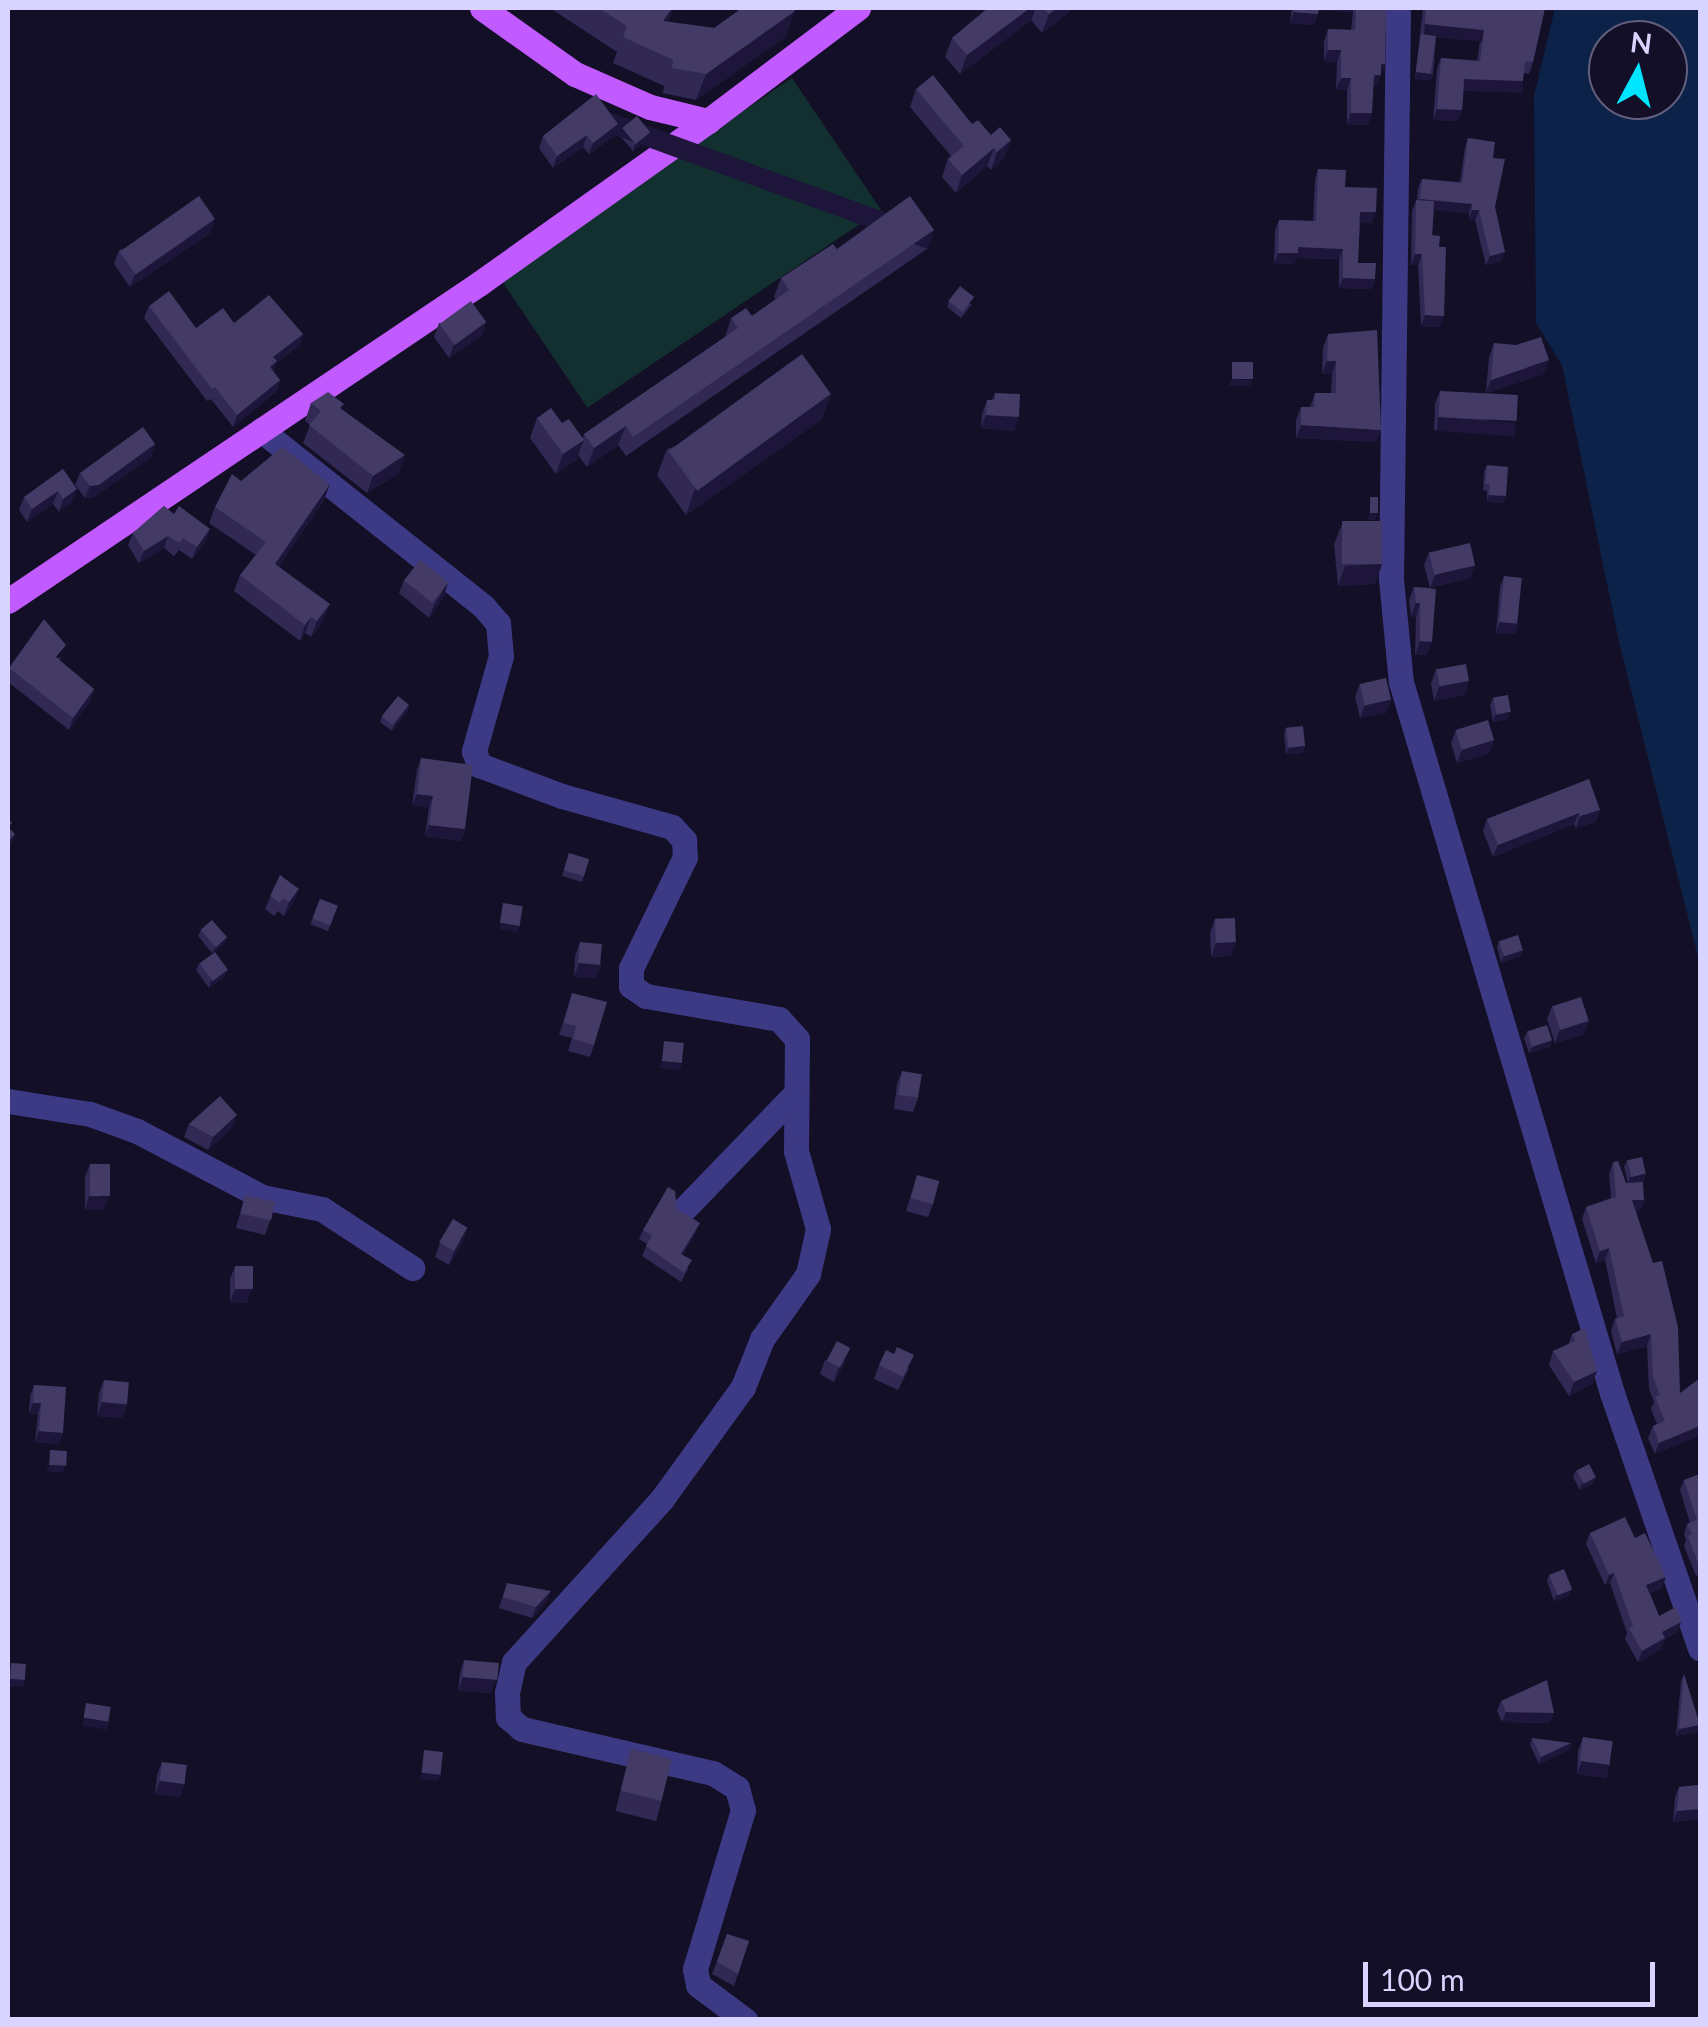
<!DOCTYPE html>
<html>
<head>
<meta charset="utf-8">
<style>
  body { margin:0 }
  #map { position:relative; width:1708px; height:2027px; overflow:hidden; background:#130f26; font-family:Lato,sans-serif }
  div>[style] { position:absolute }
  .green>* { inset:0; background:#12302f; transform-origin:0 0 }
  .water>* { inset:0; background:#0c2248 }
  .minor>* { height:25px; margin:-12.5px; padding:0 12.5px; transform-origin:12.5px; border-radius:12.5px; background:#3d3a85 }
  .major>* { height:25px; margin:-12.5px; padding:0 12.5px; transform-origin:12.5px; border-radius:12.5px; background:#c25bff }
  .wall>* { inset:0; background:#312854; transform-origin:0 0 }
  .shaded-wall>* { inset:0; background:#1d163a; transform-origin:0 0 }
  .building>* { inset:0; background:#433a66; transform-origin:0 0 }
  span { translate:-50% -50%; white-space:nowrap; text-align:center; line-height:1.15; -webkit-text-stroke:9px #130f26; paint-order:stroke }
  .frame { position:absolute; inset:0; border:10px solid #d9d4ff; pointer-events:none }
  .north { position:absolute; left:1588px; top:20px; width:100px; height:100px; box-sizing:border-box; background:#130f26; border:2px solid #625e7d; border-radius:50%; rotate:7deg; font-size:28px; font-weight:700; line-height:40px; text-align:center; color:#d9d4ff }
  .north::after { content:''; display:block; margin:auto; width:35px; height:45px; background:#00e5ff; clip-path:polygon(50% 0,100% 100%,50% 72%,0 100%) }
  .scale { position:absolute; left:1363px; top:1962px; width:292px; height:45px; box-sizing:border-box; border:5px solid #d9d4ff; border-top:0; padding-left:12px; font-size:30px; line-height:35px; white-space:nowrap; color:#d9d4ff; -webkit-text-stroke:8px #130f26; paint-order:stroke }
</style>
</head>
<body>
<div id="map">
  <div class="green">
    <i style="left:792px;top:78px;width:159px;height:354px;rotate:56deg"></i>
  </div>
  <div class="water">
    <i style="clip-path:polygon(evenodd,1555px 8px,1700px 8px,1700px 965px,1619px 642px,1562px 365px,1536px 323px,1534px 96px,1555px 8px,1608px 40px,1668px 40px,1668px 100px,1608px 100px,1608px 40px)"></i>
  </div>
  <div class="minor">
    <i style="left:1398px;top:8px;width:571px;rotate:90.7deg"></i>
    <i style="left:1391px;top:579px;width:103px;rotate:84.5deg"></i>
    <i style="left:1401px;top:682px;width:742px;rotate:73.47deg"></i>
    <i style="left:1612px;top:1393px;width:270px;rotate:71deg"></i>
    <i style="left:261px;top:430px;width:283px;rotate:38.4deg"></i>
    <i style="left:483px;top:606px;width:23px;rotate:49deg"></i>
    <i style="left:498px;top:623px;width:33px;rotate:85deg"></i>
    <i style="left:501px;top:656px;width:99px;rotate:105.9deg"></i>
    <i style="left:474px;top:751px;width:15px;rotate:70deg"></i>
    <i style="left:479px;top:765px;width:89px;rotate:20.5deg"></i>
    <i style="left:562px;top:796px;width:114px;rotate:15.7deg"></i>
    <i style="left:672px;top:827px;width:18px;rotate:47deg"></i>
    <i style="left:684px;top:840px;width:17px;rotate:87deg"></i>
    <i style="left:685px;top:857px;width:123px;rotate:115.9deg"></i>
    <i style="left:631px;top:968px;width:18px;rotate:90deg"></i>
    <i style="left:631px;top:986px;width:18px;rotate:34deg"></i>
    <i style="left:646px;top:996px;width:135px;rotate:9.8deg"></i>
    <i style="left:779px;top:1019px;width:27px;rotate:48deg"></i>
    <i style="left:797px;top:1039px;width:112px;rotate:90.5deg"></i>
    <i style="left:796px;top:1151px;width:81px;rotate:74.2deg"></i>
    <i style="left:818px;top:1229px;width:46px;rotate:102.5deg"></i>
    <i style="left:808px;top:1274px;width:80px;rotate:125.3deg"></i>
    <i style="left:762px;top:1339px;width:52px;rotate:111.6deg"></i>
    <i style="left:743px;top:1387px;width:138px;rotate:125.9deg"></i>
    <i style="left:662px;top:1499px;width:220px;rotate:132.2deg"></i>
    <i style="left:514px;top:1662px;width:31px;rotate:103deg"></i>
    <i style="left:507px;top:1692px;width:25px;rotate:88deg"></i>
    <i style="left:508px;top:1717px;width:18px;rotate:41deg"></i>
    <i style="left:522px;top:1729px;width:196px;rotate:13deg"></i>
    <i style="left:713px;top:1773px;width:28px;rotate:32deg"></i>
    <i style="left:737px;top:1788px;width:23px;rotate:75deg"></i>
    <i style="left:743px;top:1810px;width:166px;rotate:106.8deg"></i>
    <i style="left:695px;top:1969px;width:16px;rotate:79deg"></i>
    <i style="left:698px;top:1985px;width:59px;rotate:36.7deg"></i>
    <i style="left:8px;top:1101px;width:83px;rotate:9deg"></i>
    <i style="left:90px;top:1114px;width:50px;rotate:19.9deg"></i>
    <i style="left:137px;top:1131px;width:141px;rotate:27.8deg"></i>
    <i style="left:262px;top:1197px;width:61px;rotate:11.3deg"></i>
    <i style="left:322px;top:1209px;width:108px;rotate:33.2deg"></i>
    <i style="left:686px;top:1207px;width:157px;rotate:-46deg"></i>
  </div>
  <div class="major">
    <i style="left:482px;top:8px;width:114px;rotate:35.4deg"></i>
    <i style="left:575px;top:74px;width:82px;rotate:23.7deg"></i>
    <i style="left:650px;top:107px;width:60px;rotate:13.6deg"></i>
    <i style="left:8px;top:601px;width:569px;rotate:-33.97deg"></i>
    <i style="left:480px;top:283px;width:280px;rotate:-35.4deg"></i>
    <i style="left:708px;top:121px;width:188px;rotate:-37deg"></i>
  </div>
  <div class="wall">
    <i style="clip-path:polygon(550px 8px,673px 8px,668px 22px,714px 28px,795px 11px,785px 37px,696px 100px,663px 93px,664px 86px,613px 63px,617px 52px)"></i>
    <i style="clip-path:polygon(988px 8px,1074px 8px,1042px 33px,1031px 20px,960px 74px,945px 57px,952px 38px)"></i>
    <i style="clip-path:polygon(1292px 8px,1386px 8px,1385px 64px,1376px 86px,1373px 86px,1368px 125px,1347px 124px,1347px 90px,1336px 90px,1337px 62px,1324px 61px,1324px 41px,1328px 29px,1351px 30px,1353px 12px,1319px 10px,1314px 25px,1290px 23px)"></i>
    <i style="clip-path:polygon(1423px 8px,1545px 8px,1533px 62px,1529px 74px,1524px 73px,1519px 92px,1464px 90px,1462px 110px,1458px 121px,1433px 120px,1437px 69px,1441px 58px,1477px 61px,1480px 41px,1436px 37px,1433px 74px,1431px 80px,1415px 79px)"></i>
    <i style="clip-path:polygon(916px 89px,991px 135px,1011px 140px,1004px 158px,991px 170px,987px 166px,956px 193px,942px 177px,948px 159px,951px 156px,910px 107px)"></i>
    <i style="clip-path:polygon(618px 124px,614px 136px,589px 154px,583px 147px,553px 168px,539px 148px,543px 136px)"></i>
    <i style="clip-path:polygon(622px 128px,648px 138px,633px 151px,619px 135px)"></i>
    <i style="clip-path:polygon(1468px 138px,1493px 158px,1495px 207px,1502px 261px,1486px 265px,1475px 220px,1469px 219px,1469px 213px,1434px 210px,1432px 235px,1440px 327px,1421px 326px,1418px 265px,1411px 265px,1412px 211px,1416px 200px,1417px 200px,1418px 188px,1422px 179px,1460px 182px,1465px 147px)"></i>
    <i style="clip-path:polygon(1318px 169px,1345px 187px,1372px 223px,1360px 222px,1358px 263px,1375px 279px,1372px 289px,1339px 288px,1339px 259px,1296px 258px,1294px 264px,1274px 263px,1275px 230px,1279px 220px,1313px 221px,1315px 179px)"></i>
    <i style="clip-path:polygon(934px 230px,927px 249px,626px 456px,618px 445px,587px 467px,578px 455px,576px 460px,556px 474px,530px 438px,537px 418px,562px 423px,583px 438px,584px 434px,725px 337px,731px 318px,752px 316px,776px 299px,774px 297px,781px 278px,837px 249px)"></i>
    <i style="clip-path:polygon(210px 233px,130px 287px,114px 264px,119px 250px)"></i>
    <i style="clip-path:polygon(949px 301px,972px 304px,961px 318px,947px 307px)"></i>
    <i style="clip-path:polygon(149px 306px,196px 328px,234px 323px,303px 334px,299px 346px,276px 363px,273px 371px,280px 380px,276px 392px,233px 427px,211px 399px,207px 401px,144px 318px)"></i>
    <i style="clip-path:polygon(486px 322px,482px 335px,449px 358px,434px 337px,439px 323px)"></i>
    <i style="clip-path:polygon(1328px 334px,1381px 430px,1376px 442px,1296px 438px,1296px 420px,1301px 407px,1310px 407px,1315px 393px,1331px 393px,1332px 374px,1322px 374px,1323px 347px)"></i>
    <i style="clip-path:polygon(1494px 343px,1544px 374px,1486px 393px,1489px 357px)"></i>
    <i style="clip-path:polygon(1440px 391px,1511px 435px,1434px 430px,1435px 404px)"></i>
    <i style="clip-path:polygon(995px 393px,1014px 431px,981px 428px,982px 414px,987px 400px,992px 400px)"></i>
    <i style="clip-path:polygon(831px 394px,821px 420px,686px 515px,657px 475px,667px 449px)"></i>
    <i style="clip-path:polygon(311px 403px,342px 409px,399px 473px,367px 493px,303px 443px,310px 425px,305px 421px)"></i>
    <i style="clip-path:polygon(155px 444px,151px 457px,94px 497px,85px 498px,75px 485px,80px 473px)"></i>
    <i style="clip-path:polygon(1487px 465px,1504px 503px,1487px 502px,1487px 491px,1483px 490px,1484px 472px)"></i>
    <i style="clip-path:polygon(63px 469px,72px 502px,59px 512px,53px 504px,27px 522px,19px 510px,24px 497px)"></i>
    <i style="clip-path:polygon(241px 481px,330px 484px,324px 500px,279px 566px,324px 620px,311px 637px,305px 633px,300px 641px,234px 591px,240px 575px,256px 555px,209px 523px,215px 507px)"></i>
    <i style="clip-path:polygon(164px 506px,206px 541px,192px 559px,179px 550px,174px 556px,164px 548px,139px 563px,128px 545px,133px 533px)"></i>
    <i style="clip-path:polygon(1342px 524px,1382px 564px,1375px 584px,1338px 586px,1334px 544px)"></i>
    <i style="clip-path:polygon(1429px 552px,1471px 578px,1430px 588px,1427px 655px,1415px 655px,1416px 617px,1411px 616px,1409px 600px,1414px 587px,1430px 588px,1424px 565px)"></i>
    <i style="clip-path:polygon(1504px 576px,1515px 634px,1496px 633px,1500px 587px)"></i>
    <i style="clip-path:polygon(404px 580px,448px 582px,444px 596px,429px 618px,399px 593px)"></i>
    <i style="clip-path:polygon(62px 657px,59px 660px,94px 689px,90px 701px,69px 730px,8px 682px,9px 668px)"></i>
    <i style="clip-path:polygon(1436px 669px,1469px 681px,1464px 695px,1434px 701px,1431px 683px)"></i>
    <i style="clip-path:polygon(1360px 684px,1391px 699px,1386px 713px,1360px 718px,1355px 697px)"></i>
    <i style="clip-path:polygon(1493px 698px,1508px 719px,1493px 722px,1490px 705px)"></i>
    <i style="clip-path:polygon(409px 705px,407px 712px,392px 731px,380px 722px,382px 716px)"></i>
    <i style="clip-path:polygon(1286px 728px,1303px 753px,1286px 754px,1284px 734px)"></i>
    <i style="clip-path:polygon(1456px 730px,1494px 740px,1489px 753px,1457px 763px,1451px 743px)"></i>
    <i style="clip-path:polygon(421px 758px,465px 829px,461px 841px,425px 836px,429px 807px,412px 805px,417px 770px)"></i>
    <i style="clip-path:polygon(1589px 779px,1596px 822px,1576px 828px,1574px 824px,1493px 857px,1483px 831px,1487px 819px)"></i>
    <i style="left:569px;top:853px;width:21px;height:24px;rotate:17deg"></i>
    <i style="clip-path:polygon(280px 875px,294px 902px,284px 916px,278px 911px,274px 916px,265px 909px)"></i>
    <i style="left:320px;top:899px;width:19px;height:27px;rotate:21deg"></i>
    <i style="clip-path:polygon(1215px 919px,1236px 942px,1231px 956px,1211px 957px,1210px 933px)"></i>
    <i style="clip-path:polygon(201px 930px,227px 937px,224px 944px,212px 953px,198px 936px)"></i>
    <i style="clip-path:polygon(1499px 941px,1521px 956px,1501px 963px,1497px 947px)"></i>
    <i style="clip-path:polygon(580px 942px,601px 965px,596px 978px,574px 977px,575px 956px)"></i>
    <i style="clip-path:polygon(199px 963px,225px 976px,209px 988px,196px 970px)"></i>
    <i style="clip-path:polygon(572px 993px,594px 1045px,590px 1057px,568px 1051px,572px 1038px,559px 1035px)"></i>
    <i style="clip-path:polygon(1552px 1006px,1589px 1021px,1584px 1034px,1555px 1043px,1547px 1019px)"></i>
    <i style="clip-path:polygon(1527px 1032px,1552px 1040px,1550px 1047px,1529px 1053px,1524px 1038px)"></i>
    <i style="clip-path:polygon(902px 1071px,918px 1098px,913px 1112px,894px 1109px,897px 1084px)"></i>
    <i style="clip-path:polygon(189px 1124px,232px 1128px,208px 1150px,184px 1137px)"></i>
    <i style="clip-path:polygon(1627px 1160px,1644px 1181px,1632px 1183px,1644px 1200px,1640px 1211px,1636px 1211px,1680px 1393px,1655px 1454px,1648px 1438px,1653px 1426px,1657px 1424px,1651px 1409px,1654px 1402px,1649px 1389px,1647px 1346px,1617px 1354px,1611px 1331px,1615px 1319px,1617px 1318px,1605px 1260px,1596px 1263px,1582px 1219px,1586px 1207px,1611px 1198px,1609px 1174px,1613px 1162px,1626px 1183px,1628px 1183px,1624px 1167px)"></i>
    <i style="clip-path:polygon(90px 1164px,104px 1210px,85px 1210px,85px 1177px)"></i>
    <i style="clip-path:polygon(917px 1175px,933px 1204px,928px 1217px,906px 1211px)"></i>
    <i style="clip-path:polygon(245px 1195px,270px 1221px,265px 1235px,236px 1228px)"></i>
    <i style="clip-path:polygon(677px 1209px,696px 1232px,683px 1255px,688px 1269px,681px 1282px,642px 1256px,647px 1244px,639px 1239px,643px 1230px)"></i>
    <i style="clip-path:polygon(463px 1241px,449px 1265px,435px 1257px,440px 1243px)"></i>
    <i style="clip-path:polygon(235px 1266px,247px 1303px,230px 1302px,230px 1279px)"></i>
    <i style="clip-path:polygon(1572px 1334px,1597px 1371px,1592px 1384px,1569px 1396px,1549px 1365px,1553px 1351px,1568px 1345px)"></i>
    <i style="clip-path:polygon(825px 1360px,845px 1362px,834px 1382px,820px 1374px)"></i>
    <i style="clip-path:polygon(879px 1365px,909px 1368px,898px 1390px,874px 1379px)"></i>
    <i style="clip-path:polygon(104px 1380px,127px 1405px,122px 1418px,97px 1416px,99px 1393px)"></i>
    <i style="clip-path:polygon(34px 1385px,59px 1444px,35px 1442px,38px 1414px,29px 1413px,30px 1396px)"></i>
    <i style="clip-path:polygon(1576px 1470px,1593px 1484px,1580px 1490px,1573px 1477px)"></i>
    <i style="clip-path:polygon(1700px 1474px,1700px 1574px,1696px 1576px,1684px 1546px,1686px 1540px,1684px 1534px,1687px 1524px,1690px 1523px,1680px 1490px,1684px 1480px)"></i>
    <i style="clip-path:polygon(1590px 1533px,1635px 1538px,1662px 1588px,1650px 1593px,1659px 1616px,1681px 1622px,1677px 1632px,1665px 1639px,1661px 1649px,1638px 1662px,1625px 1639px,1627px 1633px,1610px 1583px,1605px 1585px,1586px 1544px)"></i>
    <i style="clip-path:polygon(1549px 1575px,1569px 1596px,1554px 1601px,1547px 1581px)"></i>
    <i style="clip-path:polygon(507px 1583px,547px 1601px,532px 1618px,499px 1608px)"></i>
    <i style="clip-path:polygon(464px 1660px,491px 1693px,458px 1691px,460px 1673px)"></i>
    <i style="clip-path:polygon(1684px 1674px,1697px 1732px,1676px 1736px,1681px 1681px)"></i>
    <i style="clip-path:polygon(1501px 1701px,1550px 1723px,1502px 1722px,1497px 1711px)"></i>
    <i style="clip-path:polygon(1583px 1737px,1610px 1764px,1606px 1778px,1577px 1774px,1578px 1751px)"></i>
    <i style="clip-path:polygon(1532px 1738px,1569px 1750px,1539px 1764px,1530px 1745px)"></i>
    <i style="left:631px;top:1749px;width:42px;height:64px;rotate:14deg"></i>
    <i style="clip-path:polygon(162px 1762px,184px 1784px,180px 1797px,155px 1794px,157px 1775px)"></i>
    <i style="clip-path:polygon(1700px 1785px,1700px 1819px,1673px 1822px,1675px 1797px,1679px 1787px)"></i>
    <i style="clip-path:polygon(727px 1934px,749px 1941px,734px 1986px,712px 1974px)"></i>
  </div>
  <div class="shaded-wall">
    <i style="clip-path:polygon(672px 8px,673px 8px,666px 29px,663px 21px)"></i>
    <i style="clip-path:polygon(1030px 8px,1036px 8px,1031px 20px,960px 74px,967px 55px)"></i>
    <i style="clip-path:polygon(1057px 8px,1074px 8px,1042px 33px,1049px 14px)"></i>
    <i style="clip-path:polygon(1316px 8px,1354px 8px,1353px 12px,1315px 10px)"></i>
    <i style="clip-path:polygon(795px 11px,785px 37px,696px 100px,706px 74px)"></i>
    <i style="clip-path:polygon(1294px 12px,1318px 14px,1314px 25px,1290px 23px)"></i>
    <i style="left:1425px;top:24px;width:59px;height:12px;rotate:6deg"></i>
    <i style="clip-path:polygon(1328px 50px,1341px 50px,1337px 62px,1324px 61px)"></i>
    <i style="clip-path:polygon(1381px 64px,1385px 64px,1376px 86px,1370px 86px)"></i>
    <i style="clip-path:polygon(1417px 72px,1433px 74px,1431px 80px,1415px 79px)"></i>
    <i style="clip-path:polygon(1341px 78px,1351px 78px,1347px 90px,1336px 90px)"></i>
    <i style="left:1464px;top:79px;width:59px;height:12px;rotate:2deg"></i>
    <i style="clip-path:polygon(1437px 109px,1462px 110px,1458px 121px,1433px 120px)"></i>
    <i style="clip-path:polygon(1351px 113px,1372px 113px,1368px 125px,1347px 124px)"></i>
    <i style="clip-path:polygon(618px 124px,614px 136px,589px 154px,593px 143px)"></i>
    <i style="clip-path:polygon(650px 132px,648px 138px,633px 151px,635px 144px)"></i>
    <i style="clip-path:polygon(587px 135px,583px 147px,553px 168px,557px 156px)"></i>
    <i style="clip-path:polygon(1011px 140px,1004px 158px,991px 170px,997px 152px)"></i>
    <i style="clip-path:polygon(994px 148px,987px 166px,956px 193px,962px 175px)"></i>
    <i style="clip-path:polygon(1420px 199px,1472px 204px,1469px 213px,1416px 209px)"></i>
    <i style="clip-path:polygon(1472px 210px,1479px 210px,1475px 220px,1469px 219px)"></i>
    <i style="clip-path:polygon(1360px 212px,1376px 212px,1372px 223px,1356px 222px)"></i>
    <i style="clip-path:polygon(215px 219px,210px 233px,130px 287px,135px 274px)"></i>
    <i style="left:934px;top:230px;width:20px;height:365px;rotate:110deg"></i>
    <i style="clip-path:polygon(1298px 247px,1343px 249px,1339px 259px,1296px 258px,1294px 264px,1274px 263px,1278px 253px)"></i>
    <i style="clip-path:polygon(1505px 252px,1502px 261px,1486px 265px,1490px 256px)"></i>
    <i style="clip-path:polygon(1415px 254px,1422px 254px,1418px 265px,1411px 265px)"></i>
    <i style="clip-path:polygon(1343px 278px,1375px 279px,1372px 289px,1339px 288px)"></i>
    <i style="clip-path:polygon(1425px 315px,1444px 316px,1440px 327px,1421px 326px)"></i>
    <i style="clip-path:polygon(486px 322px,482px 335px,449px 358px,454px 345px)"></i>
    <i style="clip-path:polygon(303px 334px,299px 346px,276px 363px,272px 373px,266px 378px,273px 357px)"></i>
    <i style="clip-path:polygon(1549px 360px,1544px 374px,1486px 393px,1491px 380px)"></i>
    <i style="clip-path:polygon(1327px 361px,1336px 361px,1332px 374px,1322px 374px)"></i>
    <i style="clip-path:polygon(1231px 379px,1252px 380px,1250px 386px,1229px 386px)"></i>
    <i style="clip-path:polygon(280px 380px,276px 392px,233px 427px,237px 415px)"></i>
    <i style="clip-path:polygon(831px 394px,821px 420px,686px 515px,695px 489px)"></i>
    <i style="clip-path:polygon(986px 415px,1019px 417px,1014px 431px,981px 428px)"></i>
    <i style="left:1438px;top:417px;width:78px;height:14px;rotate:4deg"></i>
    <i style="clip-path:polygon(1301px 425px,1381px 430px,1376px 442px,1296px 438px)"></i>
    <i style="clip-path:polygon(626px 426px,618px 445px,587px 467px,594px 448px)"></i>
    <i style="clip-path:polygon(584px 440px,576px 460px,556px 474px,563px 454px)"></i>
    <i style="clip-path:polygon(155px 444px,151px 457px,94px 497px,85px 498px,90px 486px)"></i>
    <i style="clip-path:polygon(405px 455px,399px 473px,367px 493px,373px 476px)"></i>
    <i style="clip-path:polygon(330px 484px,324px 500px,270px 580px,275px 564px)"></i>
    <i style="clip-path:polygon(77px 489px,72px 502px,59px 512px,63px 499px)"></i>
    <i style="clip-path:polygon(58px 491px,53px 504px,27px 522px,32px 509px)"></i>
    <i style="clip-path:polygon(1489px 495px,1506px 496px,1504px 503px,1487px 502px)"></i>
    <i style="clip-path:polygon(1370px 513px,1378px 514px,1375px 520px,1367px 520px)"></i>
    <i style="clip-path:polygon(210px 529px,206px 541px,192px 559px,197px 547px)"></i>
    <i style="clip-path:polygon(168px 536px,164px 548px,139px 563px,144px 551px)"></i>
    <i style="clip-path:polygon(1382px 564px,1375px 584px,1338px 586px,1345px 566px)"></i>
    <i style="clip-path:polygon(1475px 565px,1471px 578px,1430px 588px,1435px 575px)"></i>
    <i style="clip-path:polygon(448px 582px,444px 596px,429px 618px,434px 605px)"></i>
    <i style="clip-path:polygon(1416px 603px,1420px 603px,1416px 617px,1411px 616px)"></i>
    <i style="clip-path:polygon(330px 604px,324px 620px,311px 637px,317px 621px)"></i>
    <i style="clip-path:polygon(311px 617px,305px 633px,300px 641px,305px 625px)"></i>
    <i style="clip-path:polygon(1500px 622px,1519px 624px,1515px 634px,1496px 633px)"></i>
    <i style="clip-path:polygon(1420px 641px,1432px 642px,1427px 655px,1415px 655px)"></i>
    <i style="clip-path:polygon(1469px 681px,1464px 695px,1434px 701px,1439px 687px)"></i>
    <i style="clip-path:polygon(94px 689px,90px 701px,69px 730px,73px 718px)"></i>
    <i style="clip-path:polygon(1391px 699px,1386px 713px,1360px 718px,1365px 705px)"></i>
    <i style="clip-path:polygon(409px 705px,407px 712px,392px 731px,394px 725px)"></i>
    <i style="clip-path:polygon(1511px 712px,1508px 719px,1493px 722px,1495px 715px)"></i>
    <i style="clip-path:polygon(1494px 740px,1489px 753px,1457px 763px,1462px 749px)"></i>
    <i style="clip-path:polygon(1305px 746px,1303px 753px,1286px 754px,1288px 748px)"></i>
    <i style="clip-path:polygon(417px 794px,433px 796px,429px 807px,412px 805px)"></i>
    <i style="clip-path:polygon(1600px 810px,1596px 822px,1576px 828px,1580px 816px)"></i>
    <i style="clip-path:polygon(1579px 813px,1574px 824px,1493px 857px,1498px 845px)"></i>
    <i style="clip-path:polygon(429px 825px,465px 829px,461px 841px,425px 836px)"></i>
    <i style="clip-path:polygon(15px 834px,11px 845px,8px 849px,8px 842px)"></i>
    <i style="clip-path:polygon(299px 889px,294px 902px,284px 916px,289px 902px)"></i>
    <i style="clip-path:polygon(501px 923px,520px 925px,518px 932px,499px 929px)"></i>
    <i style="clip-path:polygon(227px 937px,224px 944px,212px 953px,215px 947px)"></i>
    <i style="clip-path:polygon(1236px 942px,1231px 956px,1211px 957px,1216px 943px)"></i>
    <i style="clip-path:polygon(1523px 950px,1521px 956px,1501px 963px,1504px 956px)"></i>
    <i style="clip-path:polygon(579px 963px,601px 965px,596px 978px,574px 977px)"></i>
    <i style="clip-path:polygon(228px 970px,225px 976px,209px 988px,211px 981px)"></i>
    <i style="clip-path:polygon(1589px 1021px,1584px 1034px,1555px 1043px,1560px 1029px)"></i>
    <i style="clip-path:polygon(1552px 1040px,1550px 1047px,1529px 1053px,1532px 1047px)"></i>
    <i style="clip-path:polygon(662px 1061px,682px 1064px,679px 1070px,659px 1068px)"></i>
    <i style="clip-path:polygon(237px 1115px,232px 1128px,208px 1150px,213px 1137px)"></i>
    <i style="clip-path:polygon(1646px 1174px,1644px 1181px,1628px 1184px,1630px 1177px)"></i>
    <i style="clip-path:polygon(89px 1196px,109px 1197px,104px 1210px,85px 1210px)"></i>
    <i style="clip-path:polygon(1632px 1200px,1644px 1200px,1640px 1211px,1628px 1212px)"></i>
    <i style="clip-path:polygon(700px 1223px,696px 1232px,678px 1263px,681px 1254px)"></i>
    <i style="clip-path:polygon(468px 1228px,463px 1241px,449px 1265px,454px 1252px)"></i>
    <i style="clip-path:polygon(1609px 1248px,1605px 1260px,1596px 1263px,1600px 1251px)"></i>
    <i style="clip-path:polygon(235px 1289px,252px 1289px,247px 1303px,230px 1302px)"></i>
    <i style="clip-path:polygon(1651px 1334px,1647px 1346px,1617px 1354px,1622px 1342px)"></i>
    <i style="clip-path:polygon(850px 1348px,845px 1362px,834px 1382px,838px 1368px)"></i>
    <i style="clip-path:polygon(1597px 1371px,1592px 1384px,1569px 1396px,1574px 1382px)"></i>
    <i style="clip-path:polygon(102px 1402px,127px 1405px,122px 1418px,97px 1416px)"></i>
    <i style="clip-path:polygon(33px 1403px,41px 1403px,38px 1414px,29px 1413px)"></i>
    <i style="clip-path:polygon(1700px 1426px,1700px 1436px,1655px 1454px,1659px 1443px)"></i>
    <i style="clip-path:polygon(39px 1431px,63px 1433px,59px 1444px,35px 1442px)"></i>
    <i style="clip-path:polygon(49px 1465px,65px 1466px,63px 1473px,46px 1471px)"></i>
    <i style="clip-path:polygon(1596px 1477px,1593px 1484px,1580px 1490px,1582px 1483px)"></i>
    <i style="clip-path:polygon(1614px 1573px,1610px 1583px,1605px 1585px,1609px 1575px)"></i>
    <i style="clip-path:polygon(1666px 1577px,1662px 1588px,1643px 1595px,1646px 1585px)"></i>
    <i style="clip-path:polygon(1572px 1589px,1569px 1596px,1554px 1601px,1556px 1595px)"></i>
    <i style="clip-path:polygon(551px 1591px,547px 1601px,532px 1618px,536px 1607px)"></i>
    <i style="clip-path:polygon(1681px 1622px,1677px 1632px,1665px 1639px,1661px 1649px,1638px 1662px,1642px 1651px,1662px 1632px)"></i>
    <i style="clip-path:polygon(463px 1677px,496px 1680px,491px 1693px,458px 1691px)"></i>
    <i style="clip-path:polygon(10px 1679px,25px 1680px,23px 1687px,8px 1686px)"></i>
    <i style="clip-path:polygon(1506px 1712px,1554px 1713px,1550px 1723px,1502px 1722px)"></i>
    <i style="left:84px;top:1718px;width:25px;height:8px;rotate:9deg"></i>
    <i style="clip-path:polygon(1700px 1725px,1697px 1732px,1676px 1736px,1679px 1729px)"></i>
    <i style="clip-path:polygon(1571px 1743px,1569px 1750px,1539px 1764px,1541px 1757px)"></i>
    <i style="clip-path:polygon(1582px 1761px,1610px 1764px,1606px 1778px,1577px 1774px)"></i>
    <i style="clip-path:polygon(422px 1773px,441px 1774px,438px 1781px,420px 1779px)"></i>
    <i style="clip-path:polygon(160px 1781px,184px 1784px,180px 1797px,155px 1794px)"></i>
    <i style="clip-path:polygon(1700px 1809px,1700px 1819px,1673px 1822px,1677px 1811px)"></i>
  </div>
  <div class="building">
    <i style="clip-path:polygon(599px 8px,672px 8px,663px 21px,714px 28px,742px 8px,792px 8px,795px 11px,706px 74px,672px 68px,673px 60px,623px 37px,627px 26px)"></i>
    <i style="clip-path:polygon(988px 8px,1030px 8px,967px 55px,952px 38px)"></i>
    <i style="clip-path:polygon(1043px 8px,1057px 8px,1049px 14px)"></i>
    <i style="clip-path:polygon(1295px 8px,1319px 8px,1318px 14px,1294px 12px)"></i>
    <i style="clip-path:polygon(1356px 8px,1386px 8px,1385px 64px,1381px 64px,1381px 75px,1374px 75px,1372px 113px,1351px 113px,1351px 78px,1341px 78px,1341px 50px,1328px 50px,1328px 29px,1355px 30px)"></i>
    <i style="clip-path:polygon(1426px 8px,1545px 8px,1533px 62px,1525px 61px,1523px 81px,1464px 79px,1462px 110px,1437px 109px,1441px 58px,1480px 61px,1484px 30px,1425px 24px)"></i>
    <i style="left:1421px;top:34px;width:15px;height:38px;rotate:8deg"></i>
    <i style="clip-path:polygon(933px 75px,972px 124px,978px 120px,991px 135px,1000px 127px,1011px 140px,997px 152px,994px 148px,962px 175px,948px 159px,964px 146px,916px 89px)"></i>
    <i style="clip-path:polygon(596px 94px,618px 124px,593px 143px,587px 135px,557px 156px,543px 136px)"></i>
    <i style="left:637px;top:116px;width:21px;height:19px;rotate:51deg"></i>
    <i style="clip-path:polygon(1468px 138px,1495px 142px,1493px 158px,1505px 159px,1495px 207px,1505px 252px,1490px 256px,1479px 210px,1472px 210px,1472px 204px,1420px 199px,1422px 179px,1462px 183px)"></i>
    <i style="clip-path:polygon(1318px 169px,1346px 170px,1345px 187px,1377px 188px,1376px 212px,1360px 212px,1358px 263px,1376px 263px,1375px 279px,1343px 278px,1343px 249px,1298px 247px,1298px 253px,1278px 253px,1279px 220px,1316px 221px)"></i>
    <i style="left:199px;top:196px;width:28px;height:97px;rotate:55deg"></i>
    <i style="clip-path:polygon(910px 196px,934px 230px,633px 437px,626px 426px,594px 448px,584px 434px,738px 328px,731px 318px,746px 308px,752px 316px,789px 290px,781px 278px,833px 244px,837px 249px)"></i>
    <i style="clip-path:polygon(1416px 200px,1434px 201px,1432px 235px,1440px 236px,1439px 247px,1446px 247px,1444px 316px,1425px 315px,1422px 254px,1415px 254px)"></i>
    <i style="left:960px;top:286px;width:18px;height:19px;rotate:38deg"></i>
    <i style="clip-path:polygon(169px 291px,196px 328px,223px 308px,234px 323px,269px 295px,303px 334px,273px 357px,277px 361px,270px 367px,280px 380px,237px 415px,215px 387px,212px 389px,149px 306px)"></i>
    <i style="left:471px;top:301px;width:26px;height:39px;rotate:54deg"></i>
    <i style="clip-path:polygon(1377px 330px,1381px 430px,1301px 425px,1301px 407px,1314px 407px,1315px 393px,1336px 393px,1336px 361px,1327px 361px,1328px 334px)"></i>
    <i style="clip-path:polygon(1541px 337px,1549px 360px,1491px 380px,1494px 343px,1516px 345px)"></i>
    <i style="left:802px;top:354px;width:49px;height:165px;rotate:54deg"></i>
    <i style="left:1232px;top:362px;width:21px;height:17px"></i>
    <i style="left:1440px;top:391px;width:78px;height:26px;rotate:3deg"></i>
    <i style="clip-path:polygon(328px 392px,344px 404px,340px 408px,405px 455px,373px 476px,309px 425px,321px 411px,311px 403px)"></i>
    <i style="clip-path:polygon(995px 393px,1020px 394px,1019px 417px,986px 415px,987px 400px,995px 400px)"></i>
    <i style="clip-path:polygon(551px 408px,562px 423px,569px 419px,584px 440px,563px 454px,537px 418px)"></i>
    <i style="clip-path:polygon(143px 427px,155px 444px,99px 485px,90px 486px,80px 473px)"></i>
    <i style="clip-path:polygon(282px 447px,330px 484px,275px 564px,330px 604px,317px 621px,311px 617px,305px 625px,240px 575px,266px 542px,215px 507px,232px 474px,241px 481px)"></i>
    <i style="clip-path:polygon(1487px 465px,1508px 467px,1506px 496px,1489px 495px,1490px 484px,1485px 484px)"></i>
    <i style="clip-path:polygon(63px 469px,77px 489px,63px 499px,58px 491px,32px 509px,24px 497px)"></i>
    <i style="left:1370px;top:497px;width:8px;height:16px"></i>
    <i style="clip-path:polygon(164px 506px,174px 514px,179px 506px,210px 529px,197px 547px,183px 538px,179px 543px,168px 536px,144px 551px,133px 533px)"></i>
    <i style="left:1382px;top:521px;width:43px;height:40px;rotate:90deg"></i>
    <i style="left:1470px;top:543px;width:23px;height:42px;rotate:77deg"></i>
    <i style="left:420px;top:560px;width:36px;height:26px;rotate:38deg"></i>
    <i style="left:1504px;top:576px;width:18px;height:46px;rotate:6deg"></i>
    <i style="clip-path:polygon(1414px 587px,1436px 589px,1432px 642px,1420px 641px,1420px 603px,1416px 603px)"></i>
    <i style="clip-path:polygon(44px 619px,66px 645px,56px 657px,94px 689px,73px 718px,9px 668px)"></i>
    <i style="left:1466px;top:664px;width:17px;height:30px;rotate:80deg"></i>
    <i style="left:1386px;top:678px;width:22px;height:27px;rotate:77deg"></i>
    <i style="left:1508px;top:695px;width:17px;height:15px;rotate:80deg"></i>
    <i style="left:398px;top:696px;width:14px;height:26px;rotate:39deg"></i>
    <i style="left:1488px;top:720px;width:21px;height:34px;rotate:73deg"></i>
    <i style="left:1303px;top:726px;width:20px;height:17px;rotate:84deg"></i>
    <i style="clip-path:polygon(421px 758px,473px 765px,465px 829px,429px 825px,433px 796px,417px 794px)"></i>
    <i style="clip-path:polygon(1589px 779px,1600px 810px,1580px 816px,1579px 813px,1498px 845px,1487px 819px)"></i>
    <i style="clip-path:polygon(8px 818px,12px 823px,8px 827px,15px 834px,8px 842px)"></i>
    <i style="left:569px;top:853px;width:21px;height:18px;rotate:17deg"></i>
    <i style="clip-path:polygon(280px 875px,299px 889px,289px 902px,283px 898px,279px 903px,270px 896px)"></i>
    <i style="left:320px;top:899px;width:19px;height:21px;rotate:21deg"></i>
    <i style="left:503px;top:903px;width:20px;height:20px;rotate:9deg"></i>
    <i style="left:1235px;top:918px;width:24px;height:20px;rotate:88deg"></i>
    <i style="left:212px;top:920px;width:23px;height:15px;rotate:49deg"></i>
    <i style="left:1518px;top:935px;width:16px;height:20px;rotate:72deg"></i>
    <i style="left:580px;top:942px;width:22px;height:21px;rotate:5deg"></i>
    <i style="left:215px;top:952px;width:22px;height:19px;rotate:54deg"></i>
    <i style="clip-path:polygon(572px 993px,607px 1002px,594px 1045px,573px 1039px,576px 1026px,564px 1023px)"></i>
    <i style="left:1581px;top:997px;width:25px;height:30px;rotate:72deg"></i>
    <i style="left:1547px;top:1025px;width:16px;height:21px;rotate:72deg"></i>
    <i style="left:664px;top:1041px;width:20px;height:20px;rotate:6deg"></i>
    <i style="left:902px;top:1071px;width:20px;height:24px;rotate:9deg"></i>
    <i style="clip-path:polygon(220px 1096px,237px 1115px,213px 1137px,189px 1124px)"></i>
    <i style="left:1642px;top:1157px;width:17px;height:15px;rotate:77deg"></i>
    <i style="clip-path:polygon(1618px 1161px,1626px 1183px,1643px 1182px,1644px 1200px,1632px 1200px,1653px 1263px,1662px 1261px,1678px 1327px,1680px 1393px,1700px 1378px,1700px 1426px,1659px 1443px,1653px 1426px,1665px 1421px,1655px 1397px,1660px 1395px,1653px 1377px,1651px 1334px,1622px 1342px,1615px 1319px,1624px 1316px,1609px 1248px,1600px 1251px,1586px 1207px,1616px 1197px,1613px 1162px)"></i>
    <i style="left:90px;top:1164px;width:20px;height:32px"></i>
    <i style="left:917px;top:1175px;width:23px;height:24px;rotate:15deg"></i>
    <i style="clip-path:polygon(668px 1187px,675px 1191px,677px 1209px,700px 1223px,681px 1254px,692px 1260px,684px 1273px,646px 1246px,652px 1235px,643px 1230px)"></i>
    <i style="left:245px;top:1195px;width:31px;height:19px;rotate:13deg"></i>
    <i style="left:453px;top:1219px;width:17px;height:27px;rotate:31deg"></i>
    <i style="left:235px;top:1266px;width:18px;height:23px"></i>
    <i style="clip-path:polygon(1585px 1328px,1597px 1371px,1574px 1382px,1553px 1351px,1575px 1341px,1572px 1334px)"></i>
    <i style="left:837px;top:1341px;width:15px;height:22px;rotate:28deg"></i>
    <i style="clip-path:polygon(897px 1347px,914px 1355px,903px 1377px,879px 1365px,886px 1350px,894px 1354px)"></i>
    <i style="left:104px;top:1380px;width:25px;height:22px;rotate:5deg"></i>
    <i style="clip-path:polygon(34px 1385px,66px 1387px,63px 1433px,39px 1431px,41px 1403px,33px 1403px)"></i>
    <i style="left:50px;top:1450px;width:17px;height:15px;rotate:3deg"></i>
    <i style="left:1589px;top:1464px;width:15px;height:14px;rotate:62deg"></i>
    <i style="clip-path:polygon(1700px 1474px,1700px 1565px,1699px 1566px,1688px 1536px,1692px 1534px,1687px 1524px,1697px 1520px,1684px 1480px)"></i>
    <i style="clip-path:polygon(1625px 1517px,1635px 1538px,1645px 1533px,1666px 1577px,1646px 1585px,1659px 1616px,1676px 1607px,1681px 1622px,1662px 1632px,1665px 1638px,1642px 1651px,1629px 1628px,1633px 1626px,1614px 1573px,1609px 1575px,1590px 1533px)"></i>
    <i style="left:1564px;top:1569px;width:22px;height:16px;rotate:68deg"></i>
    <i style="clip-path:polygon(507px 1583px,551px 1591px,536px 1607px,503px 1597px)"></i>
    <i style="left:464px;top:1660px;width:35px;height:17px;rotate:5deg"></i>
    <i style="left:11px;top:1663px;width:15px;height:16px;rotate:4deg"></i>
    <i style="clip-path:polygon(1684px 1674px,1700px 1725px,1679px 1729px)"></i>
    <i style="clip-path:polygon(1547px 1680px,1554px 1713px,1506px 1712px,1501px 1701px)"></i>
    <i style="left:86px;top:1703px;width:25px;height:15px;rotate:9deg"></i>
    <i style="left:1583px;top:1737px;width:30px;height:24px;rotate:8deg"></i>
    <i style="clip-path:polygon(1532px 1738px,1571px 1743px,1541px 1757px)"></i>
    <i style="left:631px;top:1749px;width:42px;height:43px;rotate:14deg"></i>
    <i style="left:424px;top:1750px;width:19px;height:23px;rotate:6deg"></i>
    <i style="left:162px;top:1762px;width:25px;height:19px;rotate:7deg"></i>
    <i style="clip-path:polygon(1700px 1785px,1700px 1809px,1677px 1811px,1679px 1787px)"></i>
    <i style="clip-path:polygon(727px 1934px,749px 1941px,738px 1974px,717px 1962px)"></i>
  </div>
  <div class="frame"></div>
  <div class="north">N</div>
  <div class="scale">100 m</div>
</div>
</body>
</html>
